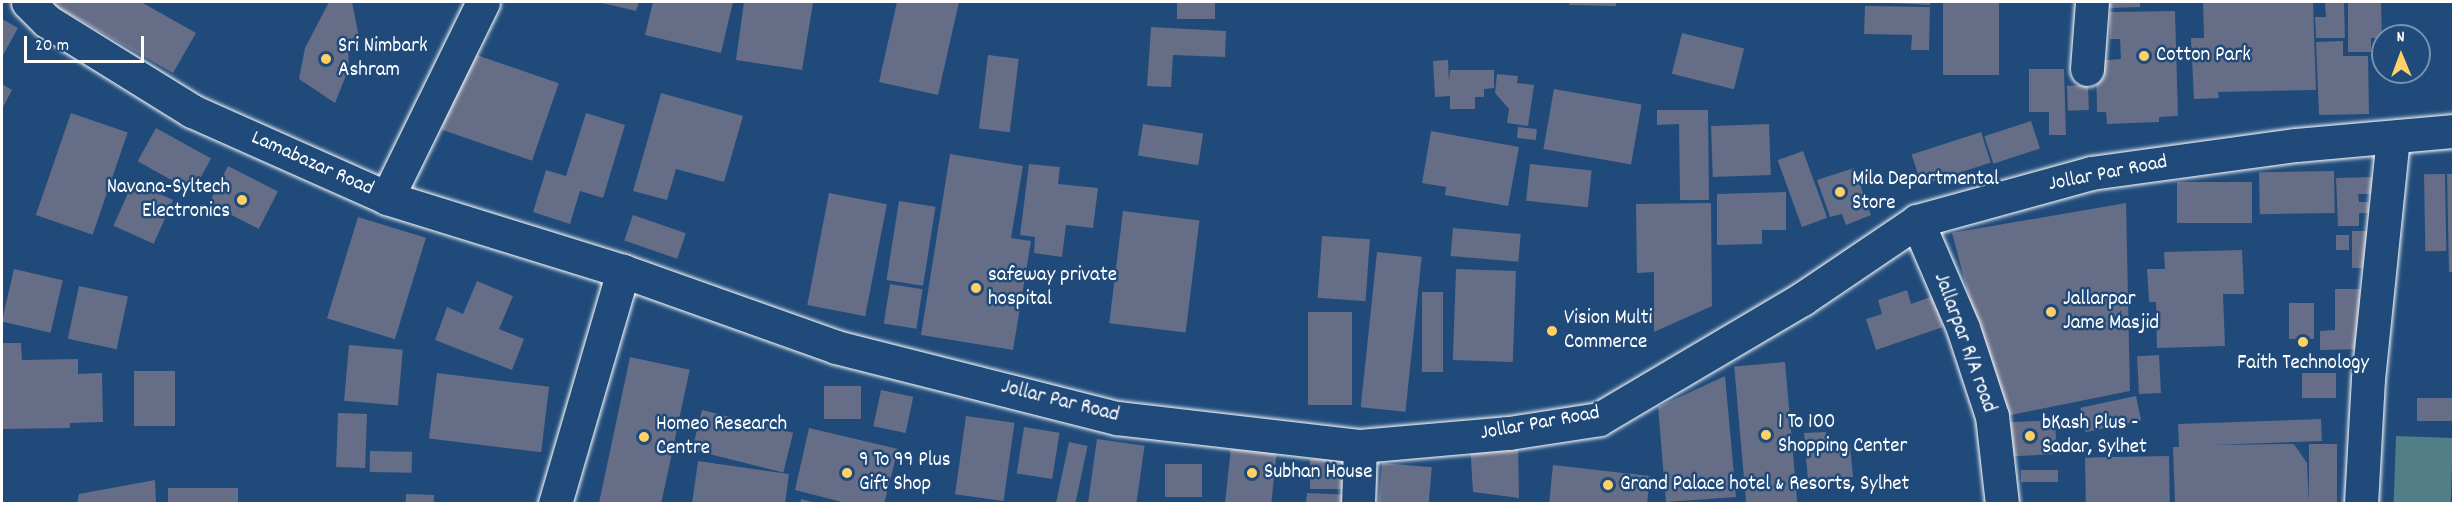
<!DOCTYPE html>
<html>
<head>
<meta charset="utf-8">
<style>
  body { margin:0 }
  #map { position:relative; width:2455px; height:505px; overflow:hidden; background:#1f4a7a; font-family:Dekko,sans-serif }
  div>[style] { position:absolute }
  .green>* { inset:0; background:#527e87; transform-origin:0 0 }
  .building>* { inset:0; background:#656d87; transform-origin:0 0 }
  .roads { filter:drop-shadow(0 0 2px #fff) drop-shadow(0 0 2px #fff) }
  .street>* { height:33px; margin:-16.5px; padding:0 16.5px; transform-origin:16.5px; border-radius:16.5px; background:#1f4a7a }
  .secondary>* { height:33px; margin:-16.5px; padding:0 16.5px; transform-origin:16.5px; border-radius:16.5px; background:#1f4a7a }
  .dots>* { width:16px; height:16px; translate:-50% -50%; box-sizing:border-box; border:3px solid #1f4a7a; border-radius:50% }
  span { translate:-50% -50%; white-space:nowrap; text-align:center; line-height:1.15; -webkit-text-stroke:5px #1f4a7a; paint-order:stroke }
  .poi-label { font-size:21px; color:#fff }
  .left { translate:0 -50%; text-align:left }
  .right { translate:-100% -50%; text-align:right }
  .street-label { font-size:21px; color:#fff }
  .frame { position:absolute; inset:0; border:3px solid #fff; pointer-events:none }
  .north { position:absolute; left:2371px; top:24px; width:60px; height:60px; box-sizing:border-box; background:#1f4a7a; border:2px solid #7992af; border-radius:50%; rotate:359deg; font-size:16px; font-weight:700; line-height:24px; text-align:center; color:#fff }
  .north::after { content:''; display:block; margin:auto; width:21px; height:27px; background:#ffd166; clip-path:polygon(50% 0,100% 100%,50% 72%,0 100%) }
  .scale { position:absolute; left:24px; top:36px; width:120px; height:27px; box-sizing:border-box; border:3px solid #fff; border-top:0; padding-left:8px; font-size:18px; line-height:21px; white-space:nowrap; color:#fff; -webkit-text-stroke:4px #1f4a7a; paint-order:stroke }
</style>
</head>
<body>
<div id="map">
  <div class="green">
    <i style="left:2396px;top:436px;width:57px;height:67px;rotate:2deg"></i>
  </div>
  <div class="building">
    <i style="clip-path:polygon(48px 2px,141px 2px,196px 33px,173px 73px)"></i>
    <i style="clip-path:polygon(329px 2px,352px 2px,359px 37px,348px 50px,349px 68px,335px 103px,299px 79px,305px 48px)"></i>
    <i style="clip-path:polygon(598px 2px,639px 2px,636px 11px)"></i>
    <i style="clip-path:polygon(653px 2px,733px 2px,721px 53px,645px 35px)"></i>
    <i style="clip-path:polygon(744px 2px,813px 3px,802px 70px,736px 60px)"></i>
    <i style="clip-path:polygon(897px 2px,959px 2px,938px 95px,879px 82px)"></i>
    <i style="left:1177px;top:2px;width:38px;height:17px"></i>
    <i style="clip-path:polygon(1570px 2px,1616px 2px,1616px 6px,1569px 5px)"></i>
    <i style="clip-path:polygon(1890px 2px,1931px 2px,1930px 5px,1890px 3px)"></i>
    <i style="left:1943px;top:2px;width:56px;height:73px"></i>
    <i style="clip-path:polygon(2108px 2px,2140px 2px,2140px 7px,2108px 8px)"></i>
    <i style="clip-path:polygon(2203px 2px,2313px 2px,2316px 90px,2218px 92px,2219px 98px,2194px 99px,2191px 38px,2204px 38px)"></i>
    <i style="clip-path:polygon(2344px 2px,2345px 38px,2316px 38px,2315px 17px,2326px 17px,2325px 3px)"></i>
    <i style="clip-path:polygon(2348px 2px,2381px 2px,2382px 38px,2371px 38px,2371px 52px,2348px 52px)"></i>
    <i style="clip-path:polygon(1865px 6px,1930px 7px,1929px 50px,1911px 50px,1912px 35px,1864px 34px)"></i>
    <i style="clip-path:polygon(2175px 11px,2178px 116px,2159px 117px,2159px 122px,2107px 124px,2106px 112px,2097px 112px,2096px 61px,2121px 59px,2120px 39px,2110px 39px,2110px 12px)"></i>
    <i style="clip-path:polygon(2px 19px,18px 28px,2px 57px)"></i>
    <i style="clip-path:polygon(1151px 27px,1226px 31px,1225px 57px,1173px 55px,1171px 87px,1147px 86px)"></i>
    <i style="left:1682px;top:33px;width:64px;height:42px;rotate:14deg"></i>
    <i style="clip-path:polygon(2343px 41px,2343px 56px,2368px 56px,2369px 114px,2319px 115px,2316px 42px)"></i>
    <i style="left:468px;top:52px;width:96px;height:82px;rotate:19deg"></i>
    <i style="left:988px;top:55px;width:31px;height:74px;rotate:7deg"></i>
    <i style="clip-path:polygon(1448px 60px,1449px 81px,1450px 70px,1494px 70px,1494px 88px,1484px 89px,1484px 97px,1475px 97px,1475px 109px,1450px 109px,1450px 96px,1435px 97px,1433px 61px)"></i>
    <i style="clip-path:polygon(2029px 69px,2064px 69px,2066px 135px,2049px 135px,2049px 112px,2029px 112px)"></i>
    <i style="clip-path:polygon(1497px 74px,1518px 76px,1517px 83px,1534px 85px,1528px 126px,1507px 123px,1509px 109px,1495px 93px)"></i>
    <i style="clip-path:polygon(2px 84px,12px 90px,2px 109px)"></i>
    <i style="left:2088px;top:85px;width:25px;height:21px;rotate:88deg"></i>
    <i style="left:1554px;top:89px;width:89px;height:61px;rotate:10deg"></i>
    <i style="clip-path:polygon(661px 93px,743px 116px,724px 182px,676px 169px,667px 200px,633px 191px)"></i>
    <i style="clip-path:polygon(1657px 110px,1708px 110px,1709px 200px,1680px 200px,1679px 124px,1657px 125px)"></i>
    <i style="left:71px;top:113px;width:60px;height:108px;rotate:19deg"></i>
    <i style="clip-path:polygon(586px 113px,625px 125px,603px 198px,580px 191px,570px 224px,533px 212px,546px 170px,566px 176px)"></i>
    <i style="left:2031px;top:121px;width:29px;height:49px;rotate:72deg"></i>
    <i style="left:1143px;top:124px;width:61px;height:32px;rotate:9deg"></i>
    <i style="left:1769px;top:124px;width:51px;height:58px;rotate:88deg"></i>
    <i style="left:1518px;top:127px;width:19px;height:11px;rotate:6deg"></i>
    <i style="left:156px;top:128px;width:63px;height:38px;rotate:29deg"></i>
    <i style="clip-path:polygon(1431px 131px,1519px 147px,1508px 206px,1445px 195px,1446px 187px,1422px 183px)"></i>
    <i style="left:1981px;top:132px;width:32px;height:73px;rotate:72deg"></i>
    <i style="left:1803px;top:151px;width:71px;height:27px;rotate:70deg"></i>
    <i style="clip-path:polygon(950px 154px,1023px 166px,1011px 238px,1031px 241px,1013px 350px,921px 335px)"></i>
    <i style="clip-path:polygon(1029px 164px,1060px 167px,1058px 184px,1098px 188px,1093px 228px,1066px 225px,1062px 257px,1034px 253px,1035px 237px,1020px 235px)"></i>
    <i style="left:1530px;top:164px;width:62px;height:37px;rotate:6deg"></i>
    <i style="left:228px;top:166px;width:56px;height:42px;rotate:27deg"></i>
    <i style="clip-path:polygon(1854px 168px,1871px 215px,1846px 225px,1842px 214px,1830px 217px,1817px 180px)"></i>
    <i style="left:2334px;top:171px;width:42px;height:75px;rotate:89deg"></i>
    <i style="left:2445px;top:174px;width:77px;height:21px;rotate:89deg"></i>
    <i style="clip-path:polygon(2447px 174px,2454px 174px,2454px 272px,2449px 272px)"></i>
    <i style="clip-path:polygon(2373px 177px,2374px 194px,2358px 194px,2359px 202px,2368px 202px,2369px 213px,2359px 213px,2359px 226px,2338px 226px,2336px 178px)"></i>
    <i style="left:133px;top:182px;width:44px;height:48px;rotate:24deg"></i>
    <i style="left:2177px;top:182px;width:75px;height:41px"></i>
    <i style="clip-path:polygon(1786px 192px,1786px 230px,1762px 230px,1762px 244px,1717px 245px,1717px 194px)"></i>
    <i style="left:829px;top:193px;width:59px;height:114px;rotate:11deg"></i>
    <i style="left:899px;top:201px;width:37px;height:80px;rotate:9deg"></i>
    <i style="clip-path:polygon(1711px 203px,1712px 306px,1654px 332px,1654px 272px,1637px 273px,1636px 204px)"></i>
    <i style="clip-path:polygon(2126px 203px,2130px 391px,2001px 417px,1952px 233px)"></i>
    <i style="left:1123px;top:211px;width:77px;height:113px;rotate:7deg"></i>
    <i style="left:633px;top:215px;width:56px;height:27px;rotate:19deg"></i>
    <i style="left:358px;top:217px;width:71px;height:106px;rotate:17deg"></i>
    <i style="left:1453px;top:228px;width:68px;height:28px;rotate:5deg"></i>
    <i style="left:2352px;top:231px;width:18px;height:37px"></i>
    <i style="left:2349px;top:235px;width:15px;height:13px;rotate:90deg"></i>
    <i style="left:1322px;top:236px;width:48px;height:62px;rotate:4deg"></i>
    <i style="clip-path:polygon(2242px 250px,2244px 294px,2223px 294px,2225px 346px,2157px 348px,2156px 302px,2149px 302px,2147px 269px,2165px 269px,2164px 252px)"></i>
    <i style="left:1377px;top:252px;width:45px;height:156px;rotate:6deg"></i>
    <i style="left:14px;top:269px;width:50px;height:54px;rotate:13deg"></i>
    <i style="left:1456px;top:269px;width:60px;height:91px;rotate:2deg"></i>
    <i style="clip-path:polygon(477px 281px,513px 296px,499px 329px,524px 339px,512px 370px,435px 340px,447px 307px,463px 314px)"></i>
    <i style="left:890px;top:284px;width:33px;height:40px;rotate:9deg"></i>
    <i style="left:79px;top:286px;width:50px;height:54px;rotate:12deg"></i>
    <i style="clip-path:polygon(2335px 289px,2360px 289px,2361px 349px,2320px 350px,2320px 331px,2335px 330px)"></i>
    <i style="clip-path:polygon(1907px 290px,1911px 304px,1933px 296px,1943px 327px,1876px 350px,1866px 319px,1882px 314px,1878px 300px)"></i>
    <i style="left:1422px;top:292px;width:21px;height:80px"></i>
    <i style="left:2289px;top:303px;width:25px;height:36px"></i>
    <i style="left:1308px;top:312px;width:44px;height:93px"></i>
    <i style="clip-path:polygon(2px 343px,21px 343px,22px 360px,78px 359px,78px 374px,102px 373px,103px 422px,70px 423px,70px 428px,2px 429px)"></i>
    <i style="left:349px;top:345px;width:54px;height:56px;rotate:5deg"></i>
    <i style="left:2159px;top:355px;width:38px;height:22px;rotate:87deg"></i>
    <i style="left:630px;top:357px;width:61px;height:151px;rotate:12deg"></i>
    <i style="left:1785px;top:362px;width:143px;height:51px;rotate:85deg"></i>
    <i style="left:134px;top:371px;width:41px;height:55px"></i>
    <i style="left:437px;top:373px;width:113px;height:66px;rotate:7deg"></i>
    <i style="left:2336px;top:373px;width:25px;height:34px;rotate:90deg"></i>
    <i style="clip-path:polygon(1725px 376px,1736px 497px,1666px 502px,1658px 407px)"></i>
    <i style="left:861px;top:386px;width:33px;height:37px;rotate:90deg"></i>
    <i style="left:881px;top:390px;width:33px;height:37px;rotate:12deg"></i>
    <i style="left:2136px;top:396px;width:25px;height:57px;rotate:78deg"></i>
    <i style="left:2417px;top:398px;width:37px;height:23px"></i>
    <i style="left:702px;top:410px;width:94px;height:41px;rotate:14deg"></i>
    <i style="left:338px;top:413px;width:29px;height:54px;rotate:2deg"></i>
    <i style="left:966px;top:416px;width:49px;height:79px;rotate:8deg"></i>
    <i style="clip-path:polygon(2321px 419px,2322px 441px,2212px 445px,2294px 444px,2307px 463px,2309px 503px,2175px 504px,2173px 447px,2179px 447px,2178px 424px)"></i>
    <i style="left:2055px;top:420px;width:34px;height:49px;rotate:87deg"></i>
    <i style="left:1024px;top:427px;width:36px;height:47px;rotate:9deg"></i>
    <i style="clip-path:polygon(809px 428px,898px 449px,884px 504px,850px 504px,795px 490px)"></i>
    <i style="clip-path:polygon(1826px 432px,1827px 446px,1850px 445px,1853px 477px,1808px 481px,1804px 433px)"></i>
    <i style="left:1232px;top:437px;width:46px;height:67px;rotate:6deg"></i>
    <i style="left:1097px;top:439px;width:48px;height:66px;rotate:8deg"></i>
    <i style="left:1069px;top:442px;width:19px;height:63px;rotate:12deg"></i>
    <i style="clip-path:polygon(1470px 443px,1518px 445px,1519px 498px,1473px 492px)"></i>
    <i style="left:2309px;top:444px;width:28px;height:60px"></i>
    <i style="left:370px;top:451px;width:42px;height:21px;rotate:1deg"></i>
    <i style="left:2169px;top:456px;width:48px;height:84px;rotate:89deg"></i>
    <i style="left:1310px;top:459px;width:42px;height:30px"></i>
    <i style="clip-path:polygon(698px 461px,789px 474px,785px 504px,692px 504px)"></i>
    <i style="left:1382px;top:463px;width:50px;height:41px;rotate:5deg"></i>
    <i style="left:1202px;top:464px;width:33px;height:37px;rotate:90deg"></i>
    <i style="clip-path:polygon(1553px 465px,1650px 476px,1647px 504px,1549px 504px)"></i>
    <i style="left:2058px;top:470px;width:12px;height:37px;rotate:90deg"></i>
    <i style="clip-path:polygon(155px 480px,156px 504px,77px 504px,79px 494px)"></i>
    <i style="left:238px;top:488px;width:16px;height:70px;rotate:90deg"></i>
    <i style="clip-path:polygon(1307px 493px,1352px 495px,1352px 504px,1306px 504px)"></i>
    <i style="left:406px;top:494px;width:28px;height:10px;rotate:2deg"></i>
    <i style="clip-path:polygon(801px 499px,816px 503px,816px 504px,800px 504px)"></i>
  </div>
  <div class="roads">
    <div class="street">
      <i style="left:2087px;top:69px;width:67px;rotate:-85.7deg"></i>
      <i style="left:387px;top:198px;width:218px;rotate:-63.9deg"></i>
      <i style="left:1917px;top:221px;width:116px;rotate:66.7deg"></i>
      <i style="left:1963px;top:328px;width:93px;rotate:71.8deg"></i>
      <i style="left:1992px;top:416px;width:89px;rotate:83.5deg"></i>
      <i style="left:623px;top:271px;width:226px;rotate:19.6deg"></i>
      <i style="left:836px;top:347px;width:290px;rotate:14.2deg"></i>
      <i style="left:1117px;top:418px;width:245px;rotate:6.6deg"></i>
      <i style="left:1360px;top:446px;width:150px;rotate:-5deg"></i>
      <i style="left:1509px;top:433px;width:91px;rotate:-8.8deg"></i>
      <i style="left:1599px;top:419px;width:236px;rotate:-30.6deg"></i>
      <i style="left:1802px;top:299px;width:139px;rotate:-34.1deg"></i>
      <i style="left:1917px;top:221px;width:180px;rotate:-15.4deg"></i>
      <i style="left:2091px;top:173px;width:207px;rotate:-7.8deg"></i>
      <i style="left:2296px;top:145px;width:159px;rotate:-5.1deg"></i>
      <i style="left:1358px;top:504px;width:58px;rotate:-88deg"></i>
      <i style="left:2361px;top:504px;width:125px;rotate:-86.8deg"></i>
      <i style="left:2368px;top:379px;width:242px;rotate:-84.1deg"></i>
    </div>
    <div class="secondary">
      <i style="left:28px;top:2px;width:27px;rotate:45deg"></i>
      <i style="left:47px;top:21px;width:171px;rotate:31.8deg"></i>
      <i style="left:192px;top:111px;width:214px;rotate:24deg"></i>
      <i style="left:387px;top:198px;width:247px;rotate:17.2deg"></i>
      <i style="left:623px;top:271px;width:243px;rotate:106.3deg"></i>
    </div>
  </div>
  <div class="dots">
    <i style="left:2144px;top:56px;background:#ffd166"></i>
    <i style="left:326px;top:59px;background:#ffd166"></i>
    <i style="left:1840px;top:192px;background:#ffd166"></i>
    <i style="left:242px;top:200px;background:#ffd166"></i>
    <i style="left:976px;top:288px;background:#ffd166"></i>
    <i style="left:2051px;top:312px;background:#ffd166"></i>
    <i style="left:1552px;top:331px;background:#ffd166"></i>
    <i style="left:2303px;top:342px;background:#ffd166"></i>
    <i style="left:1766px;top:435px;background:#ffd166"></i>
    <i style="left:2030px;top:436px;background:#ffd166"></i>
    <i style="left:644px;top:437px;background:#ffd166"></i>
    <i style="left:847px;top:473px;background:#ffd166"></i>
    <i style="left:1252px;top:473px;background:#ffd166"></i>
    <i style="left:1608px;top:485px;background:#ffd166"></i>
  </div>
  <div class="poi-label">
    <span class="left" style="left:338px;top:59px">Sri Nimbark<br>Ashram</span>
    <span class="left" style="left:2156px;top:56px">Cotton Park</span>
    <span class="left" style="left:1852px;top:192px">Mila Departmental<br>Store</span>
    <span class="right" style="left:230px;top:200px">Navana-Syltech<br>Electronics</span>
    <span class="left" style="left:988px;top:288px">safeway private<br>hospital</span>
    <span class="left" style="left:2063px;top:312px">Jallarpar<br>Jame Masjid</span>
    <span class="left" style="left:1564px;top:331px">Vision Multi<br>Commerce</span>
    <span style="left:2303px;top:364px">Faith Technology</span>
    <span class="left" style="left:1778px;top:435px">1 To 100<br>Shopping Center</span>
    <span class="left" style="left:2042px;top:436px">bKash Plus -<br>Sadar, Sylhet</span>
    <span class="left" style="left:656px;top:437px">Homeo Research<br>Centre</span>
    <span class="left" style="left:859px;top:473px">9 To 99 Plus<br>Gift Shop</span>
    <span class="left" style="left:1264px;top:473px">Subhan House</span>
    <span class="left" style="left:1620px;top:485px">Grand Palace hotel &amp; Resorts, Sylhet</span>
  </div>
  <div class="street-label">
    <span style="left:312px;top:164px;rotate:24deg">Lamabazar Road</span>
    <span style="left:2108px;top:174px;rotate:-11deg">Jollar Par Road</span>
    <span style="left:1964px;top:343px;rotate:70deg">Jallarpar R/A road</span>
    <span style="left:1060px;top:402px;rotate:14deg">Jollar Par Road</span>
    <span style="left:1540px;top:424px;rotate:-10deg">Jollar Par Road</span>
  </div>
  <div class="frame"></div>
  <div class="north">N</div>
  <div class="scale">20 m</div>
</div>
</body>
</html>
